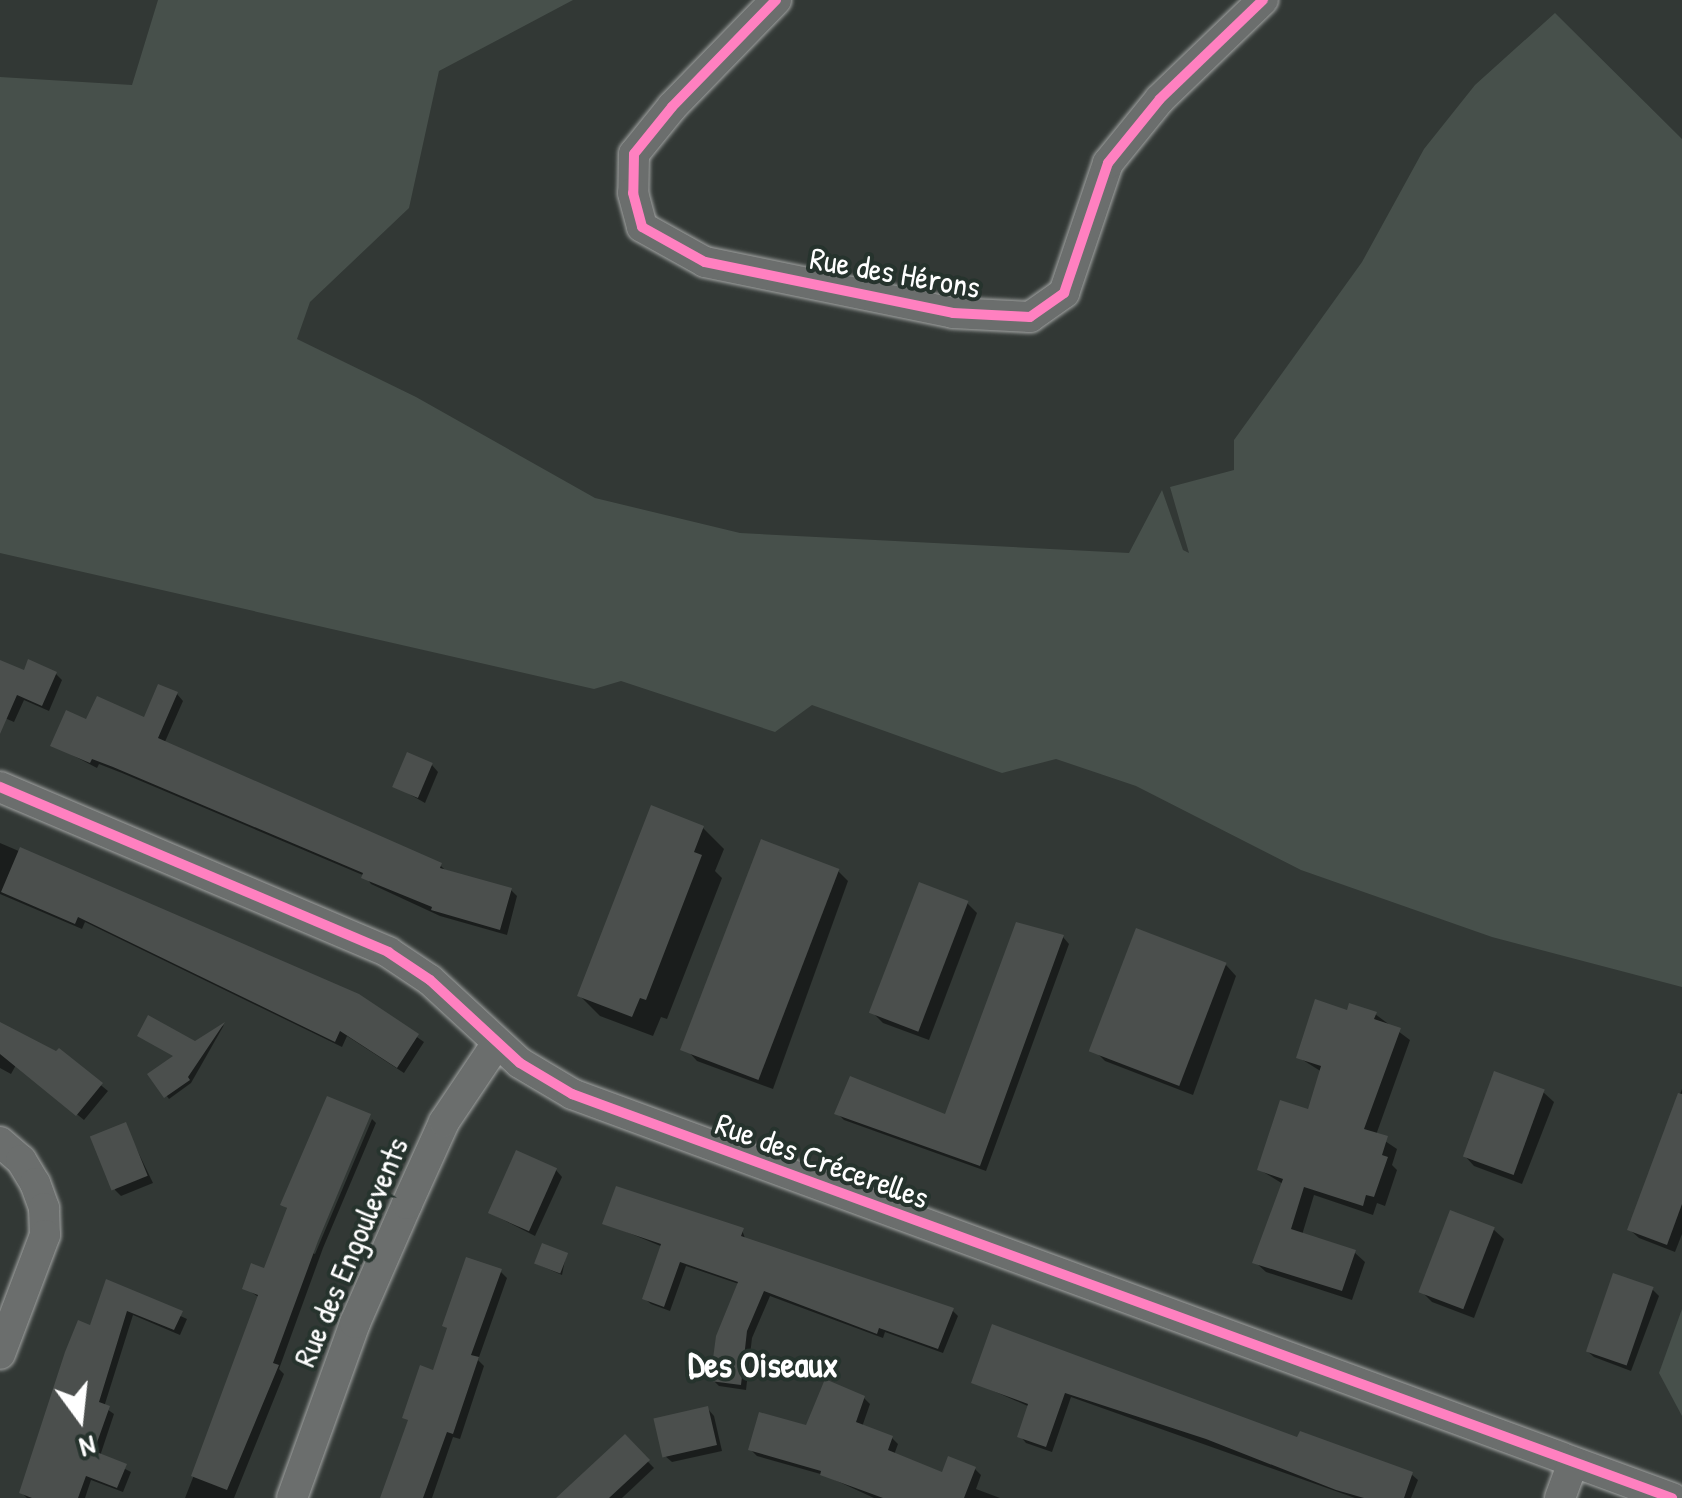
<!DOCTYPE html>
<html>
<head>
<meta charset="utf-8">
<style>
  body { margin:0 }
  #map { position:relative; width:1682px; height:1498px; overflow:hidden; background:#323835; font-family:"Patrick Hand",sans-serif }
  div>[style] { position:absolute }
  .green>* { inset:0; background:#47504b }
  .shadow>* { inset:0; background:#0007 }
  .building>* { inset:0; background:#4b4f4d; transform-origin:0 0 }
  .roads { filter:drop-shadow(0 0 2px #a3a5a4) drop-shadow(0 0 2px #a3a5a4) }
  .street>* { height:30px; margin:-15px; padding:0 15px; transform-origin:15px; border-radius:15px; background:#6b6e6d }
  .cycleway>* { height:10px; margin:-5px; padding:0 5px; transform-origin:5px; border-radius:5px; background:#ff80c0 }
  span { translate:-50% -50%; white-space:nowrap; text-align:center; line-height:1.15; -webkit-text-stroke:8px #26332d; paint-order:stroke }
  .street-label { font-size:32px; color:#fff }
  .neighbourhood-label { font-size:35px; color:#fff; font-weight:700 }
  .north { position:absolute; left:30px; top:1368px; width:100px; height:100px; -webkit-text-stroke:8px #26332d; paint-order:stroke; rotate:165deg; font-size:28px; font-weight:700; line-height:40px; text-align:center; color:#fff }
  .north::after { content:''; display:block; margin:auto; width:35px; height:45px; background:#fff; clip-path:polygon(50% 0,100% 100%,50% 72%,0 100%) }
</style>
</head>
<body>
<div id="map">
  <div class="green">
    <i style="clip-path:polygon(158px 0,573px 0,439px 71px,409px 208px,310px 302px,297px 339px,416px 397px,595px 498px,740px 533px,1129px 553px,1162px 490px,1183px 550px,1189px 553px,1170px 487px,1234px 470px,1234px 440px,1362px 262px,1424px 149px,1475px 85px,1555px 13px,1682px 139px,1682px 987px,1492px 937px,1301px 870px,1136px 786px,1056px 759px,1002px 773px,812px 705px,775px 732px,621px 681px,594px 689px,0 553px,0 77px,132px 85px)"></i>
    <i style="clip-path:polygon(1682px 1309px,1682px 1416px,1659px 1373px)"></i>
  </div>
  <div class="shadow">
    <i style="clip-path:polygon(0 662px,25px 673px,56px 674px,62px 680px,49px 711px,24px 700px,14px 722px,0 716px)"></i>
    <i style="clip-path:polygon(177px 694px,183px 701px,164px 744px,440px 865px,448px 873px,511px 890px,517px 896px,507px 935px,440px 916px,371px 884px,365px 876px,122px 773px,99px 764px,97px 768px,53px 745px,87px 722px,145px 720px)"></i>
    <i style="clip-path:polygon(432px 765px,438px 772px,425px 803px,395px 786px)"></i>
    <i style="clip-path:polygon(703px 828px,724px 849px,715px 871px,722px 878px,667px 1019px,661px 1017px,653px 1036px,600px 1016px,580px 996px)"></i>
    <i style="clip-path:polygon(0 843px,358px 996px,424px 1042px,404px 1073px,347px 1036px,342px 1047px,85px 922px,82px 929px,0 894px)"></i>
    <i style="clip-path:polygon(838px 871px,848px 881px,773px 1089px,697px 1061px,687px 1050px)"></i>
    <i style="clip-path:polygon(967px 903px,977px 913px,929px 1040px,883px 1023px,872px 1012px)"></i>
    <i style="clip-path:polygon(1063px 937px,1069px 944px,986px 1171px,844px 1120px,837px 1113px,946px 1118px)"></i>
    <i style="clip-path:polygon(1226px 965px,1236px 976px,1193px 1095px,1105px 1061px,1095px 1051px)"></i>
    <i style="clip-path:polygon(1349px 1013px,1375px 1014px,1410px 1040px,1376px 1135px,1397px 1149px,1392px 1165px,1397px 1170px,1385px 1206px,1377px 1203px,1373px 1215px,1314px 1195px,1302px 1235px,1354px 1252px,1365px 1262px,1352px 1300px,1266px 1272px,1255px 1262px,1283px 1184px,1260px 1170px,1310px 1112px,1322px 1072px,1298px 1057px)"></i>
    <i style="clip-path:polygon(0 1024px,57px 1054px,59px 1051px,108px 1091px,84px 1120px,16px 1065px,11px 1074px,0 1068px)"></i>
    <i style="clip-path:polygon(224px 1025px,191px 1083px,169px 1099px,151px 1075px)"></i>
    <i style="clip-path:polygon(1682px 1089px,1682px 1234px,1675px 1252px,1639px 1238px,1630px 1230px)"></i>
    <i style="clip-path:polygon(1543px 1092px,1554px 1102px,1522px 1184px,1474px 1166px,1464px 1155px)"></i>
    <i style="clip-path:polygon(329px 1099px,310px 1252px,315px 1254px,372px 1119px,376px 1123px,323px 1248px,279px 1369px,284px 1374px,234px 1498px,185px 1498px,253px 1324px,260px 1298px,245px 1288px,266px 1271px,289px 1210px,283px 1205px)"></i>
    <i style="clip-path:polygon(125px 1125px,153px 1183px,121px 1196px,115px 1190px)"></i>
    <i style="clip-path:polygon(556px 1170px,562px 1177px,535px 1236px,490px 1213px)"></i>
    <i style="clip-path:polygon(605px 1223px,742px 1230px,746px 1241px,952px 1310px,958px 1316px,943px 1353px,885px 1332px,883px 1338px,770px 1296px,752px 1338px,746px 1390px,719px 1386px,713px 1380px,739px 1284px,686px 1266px,670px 1311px,651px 1304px,645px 1299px,663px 1247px)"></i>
    <i style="clip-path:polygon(1493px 1229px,1504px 1239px,1474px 1318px,1432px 1302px,1422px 1292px)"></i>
    <i style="clip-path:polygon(566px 1255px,562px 1275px,537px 1264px)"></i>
    <i style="clip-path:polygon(500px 1271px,507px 1278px,478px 1360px,484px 1366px,460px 1439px,453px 1437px,432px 1498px,381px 1498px,435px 1373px,449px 1330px,445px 1326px)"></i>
    <i style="clip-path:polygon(108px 1282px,187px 1319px,180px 1335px,133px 1315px,104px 1407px,114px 1414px,100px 1456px,131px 1472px,123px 1492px,91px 1480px,85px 1498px,27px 1498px,22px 1493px)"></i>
    <i style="clip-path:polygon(1652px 1289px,1659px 1296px,1631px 1371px,1594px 1357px,1587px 1351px)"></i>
    <i style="clip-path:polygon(993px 1327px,1299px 1441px,1411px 1474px,1418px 1480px,1411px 1498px,1355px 1498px,1071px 1397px,1052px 1452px,1026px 1443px,1020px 1436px,1030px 1407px,973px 1382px)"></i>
    <i style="clip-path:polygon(864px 1398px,870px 1404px,862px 1427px,892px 1438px,898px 1444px,894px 1455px,944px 1475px,975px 1469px,981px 1475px,976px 1489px,1000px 1498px,874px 1498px,824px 1475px,757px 1456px,750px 1449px,807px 1428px)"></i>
    <i style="clip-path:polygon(708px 1409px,714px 1416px,722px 1451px,672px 1462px,665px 1456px)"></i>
    <i style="clip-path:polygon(624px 1437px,654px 1468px,622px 1498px,560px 1498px)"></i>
  </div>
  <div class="building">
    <i style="clip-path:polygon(28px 659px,57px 672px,42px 706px,17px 695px,0 734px,0 660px,24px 670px)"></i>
    <i style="clip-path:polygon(158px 684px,178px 692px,158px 738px,442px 863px,440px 868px,512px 888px,500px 930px,431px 910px,432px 907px,361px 878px,363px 873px,113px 767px,92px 759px,90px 763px,50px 746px,66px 710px,86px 719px,97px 696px,144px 717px)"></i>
    <i style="left:407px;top:752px;width:28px;height:38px;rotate:23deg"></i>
    <i style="clip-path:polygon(651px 805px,704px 826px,694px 852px,702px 855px,646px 1000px,640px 998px,632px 1017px,577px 996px)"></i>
    <i style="left:761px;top:839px;width:84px;height:226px;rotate:21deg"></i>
    <i style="clip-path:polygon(20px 847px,359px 994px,419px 1034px,397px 1068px,340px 1031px,335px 1042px,78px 917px,75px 924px,1px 892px)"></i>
    <i style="left:919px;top:882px;width:53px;height:140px;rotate:21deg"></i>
    <i style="clip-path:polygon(1016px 922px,1064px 935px,980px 1166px,834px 1114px,850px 1076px,945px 1114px)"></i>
    <i style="left:1136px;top:928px;width:97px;height:132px;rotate:21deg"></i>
    <i style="clip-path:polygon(1315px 999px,1347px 1010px,1349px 1003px,1377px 1012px,1374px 1019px,1401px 1028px,1364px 1129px,1388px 1136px,1382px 1155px,1388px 1157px,1374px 1197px,1366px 1195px,1363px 1206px,1304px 1187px,1291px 1229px,1356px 1250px,1342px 1291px,1252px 1263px,1283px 1179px,1257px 1170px,1280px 1100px,1308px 1109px,1321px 1066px,1296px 1058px)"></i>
    <i style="clip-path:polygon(148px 1015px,195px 1041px,225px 1022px,188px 1077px,190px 1080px,164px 1098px,147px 1074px,173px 1056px,137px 1036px)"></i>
    <i style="clip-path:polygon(0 1022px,56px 1051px,59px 1048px,103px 1083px,76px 1116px,0 1054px)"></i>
    <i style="left:1494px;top:1071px;width:54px;height:91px;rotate:20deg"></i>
    <i style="clip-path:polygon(1678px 1093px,1682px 1094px,1682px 1204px,1667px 1245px,1627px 1230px)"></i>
    <i style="clip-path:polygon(327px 1096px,371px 1114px,318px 1241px,273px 1363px,279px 1365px,227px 1490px,191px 1476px,258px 1295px,242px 1289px,251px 1263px,264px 1268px,287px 1208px,280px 1205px)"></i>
    <i style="left:126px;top:1122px;width:58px;height:39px;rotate:68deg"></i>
    <i style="left:516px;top:1150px;width:45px;height:69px;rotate:24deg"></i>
    <i style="clip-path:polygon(616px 1186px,744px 1228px,741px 1236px,954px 1308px,938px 1349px,879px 1328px,877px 1334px,764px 1291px,747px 1331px,741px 1385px,710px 1381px,716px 1336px,738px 1282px,680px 1262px,664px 1307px,642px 1299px,661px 1244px,602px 1224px)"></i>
    <i style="left:1450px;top:1210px;width:48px;height:88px;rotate:21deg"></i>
    <i style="left:542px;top:1243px;width:28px;height:22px;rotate:21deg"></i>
    <i style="clip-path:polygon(466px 1257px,502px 1269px,471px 1355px,479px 1357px,453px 1434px,447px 1432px,423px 1498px,380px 1498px,408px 1420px,402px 1418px,420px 1365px,433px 1370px,447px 1328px,442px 1326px)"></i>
    <i style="left:1613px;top:1273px;width:43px;height:83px;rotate:19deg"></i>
    <i style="clip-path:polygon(106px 1279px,183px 1311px,174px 1330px,127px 1311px,99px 1402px,110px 1406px,94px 1451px,127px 1464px,117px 1488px,86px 1476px,78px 1498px,32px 1498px,19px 1493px,65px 1352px,78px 1320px,90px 1325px)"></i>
    <i style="clip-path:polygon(992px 1324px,1297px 1437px,1300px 1431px,1413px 1472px,1404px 1498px,1364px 1498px,1336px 1490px,1206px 1439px,1065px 1393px,1046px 1447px,1017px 1437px,1028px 1404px,971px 1383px)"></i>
    <i style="clip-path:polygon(825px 1379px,865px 1396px,856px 1422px,893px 1436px,888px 1450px,942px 1472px,948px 1456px,976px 1467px,964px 1498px,883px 1498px,820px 1475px,821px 1471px,748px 1450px,759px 1412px,806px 1425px)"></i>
    <i style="left:708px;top:1406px;width:40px;height:56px;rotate:77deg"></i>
    <i style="clip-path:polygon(625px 1434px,650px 1460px,609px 1498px,556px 1498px)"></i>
  </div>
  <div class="roads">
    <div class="street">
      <i style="left:776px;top:0;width:149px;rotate:134.2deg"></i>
      <i style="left:672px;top:107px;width:60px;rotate:129deg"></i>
      <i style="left:634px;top:154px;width:39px;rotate:91deg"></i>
      <i style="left:633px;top:193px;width:35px;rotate:75deg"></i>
      <i style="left:642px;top:227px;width:72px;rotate:29.1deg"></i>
      <i style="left:705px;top:262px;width:253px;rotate:11.6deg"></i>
      <i style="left:953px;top:313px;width:77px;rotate:3deg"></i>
      <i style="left:1030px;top:317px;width:42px;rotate:-35.2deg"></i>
      <i style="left:1064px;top:293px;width:137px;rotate:-71.3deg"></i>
      <i style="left:1108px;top:163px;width:82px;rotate:-50.9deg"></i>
      <i style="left:1160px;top:99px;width:143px;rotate:-43.9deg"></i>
      <i style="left:0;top:787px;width:422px;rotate:23deg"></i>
      <i style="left:388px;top:952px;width:50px;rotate:33.7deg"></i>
      <i style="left:430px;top:980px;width:122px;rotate:42.7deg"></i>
      <i style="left:520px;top:1063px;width:61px;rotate:30.8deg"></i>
      <i style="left:572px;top:1094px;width:1172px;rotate:20.17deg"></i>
      <i style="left:0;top:1142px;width:28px;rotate:41deg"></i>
      <i style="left:21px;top:1160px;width:27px;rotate:59deg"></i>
      <i style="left:35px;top:1183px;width:27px;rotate:70deg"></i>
      <i style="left:44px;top:1208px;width:27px;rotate:88deg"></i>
      <i style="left:45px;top:1235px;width:127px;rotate:110.7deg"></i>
      <i style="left:292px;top:1498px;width:186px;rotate:-70.2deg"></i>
      <i style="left:355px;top:1323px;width:130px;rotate:-66.4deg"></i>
      <i style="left:407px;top:1204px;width:90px;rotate:-65.7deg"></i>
      <i style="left:444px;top:1122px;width:95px;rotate:-56.1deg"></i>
      <i style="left:1560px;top:1498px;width:38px;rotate:-70deg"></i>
    </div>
  </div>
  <div class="cycleway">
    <i style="left:776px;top:0;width:149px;rotate:134.2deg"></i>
    <i style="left:672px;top:107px;width:60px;rotate:129deg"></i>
    <i style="left:634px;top:154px;width:39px;rotate:91deg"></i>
    <i style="left:633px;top:193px;width:35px;rotate:75deg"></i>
    <i style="left:642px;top:227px;width:72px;rotate:29.1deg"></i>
    <i style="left:705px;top:262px;width:253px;rotate:11.6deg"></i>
    <i style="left:953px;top:313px;width:77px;rotate:3deg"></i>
    <i style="left:1030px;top:317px;width:42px;rotate:-35.2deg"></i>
    <i style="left:1064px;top:293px;width:137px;rotate:-71.3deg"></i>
    <i style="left:1108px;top:163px;width:82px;rotate:-50.9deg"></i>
    <i style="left:1160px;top:99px;width:143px;rotate:-43.9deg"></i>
    <i style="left:0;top:787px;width:422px;rotate:23deg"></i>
    <i style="left:388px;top:952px;width:50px;rotate:33.7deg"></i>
    <i style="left:430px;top:980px;width:122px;rotate:42.7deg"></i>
    <i style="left:520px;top:1063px;width:61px;rotate:30.8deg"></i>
    <i style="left:572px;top:1094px;width:1172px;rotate:20.17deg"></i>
  </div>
  <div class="street-label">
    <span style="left:895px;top:273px;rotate:10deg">Rue des Hérons</span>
    <span style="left:822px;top:1161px;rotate:20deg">Rue des Crécerelles</span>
    <span style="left:351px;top:1252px;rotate:-67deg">Rue des Engoulevents</span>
  </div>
  <div class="neighbourhood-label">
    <span style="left:763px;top:1365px">Des Oiseaux</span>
  </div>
  <div class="north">N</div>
</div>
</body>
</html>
